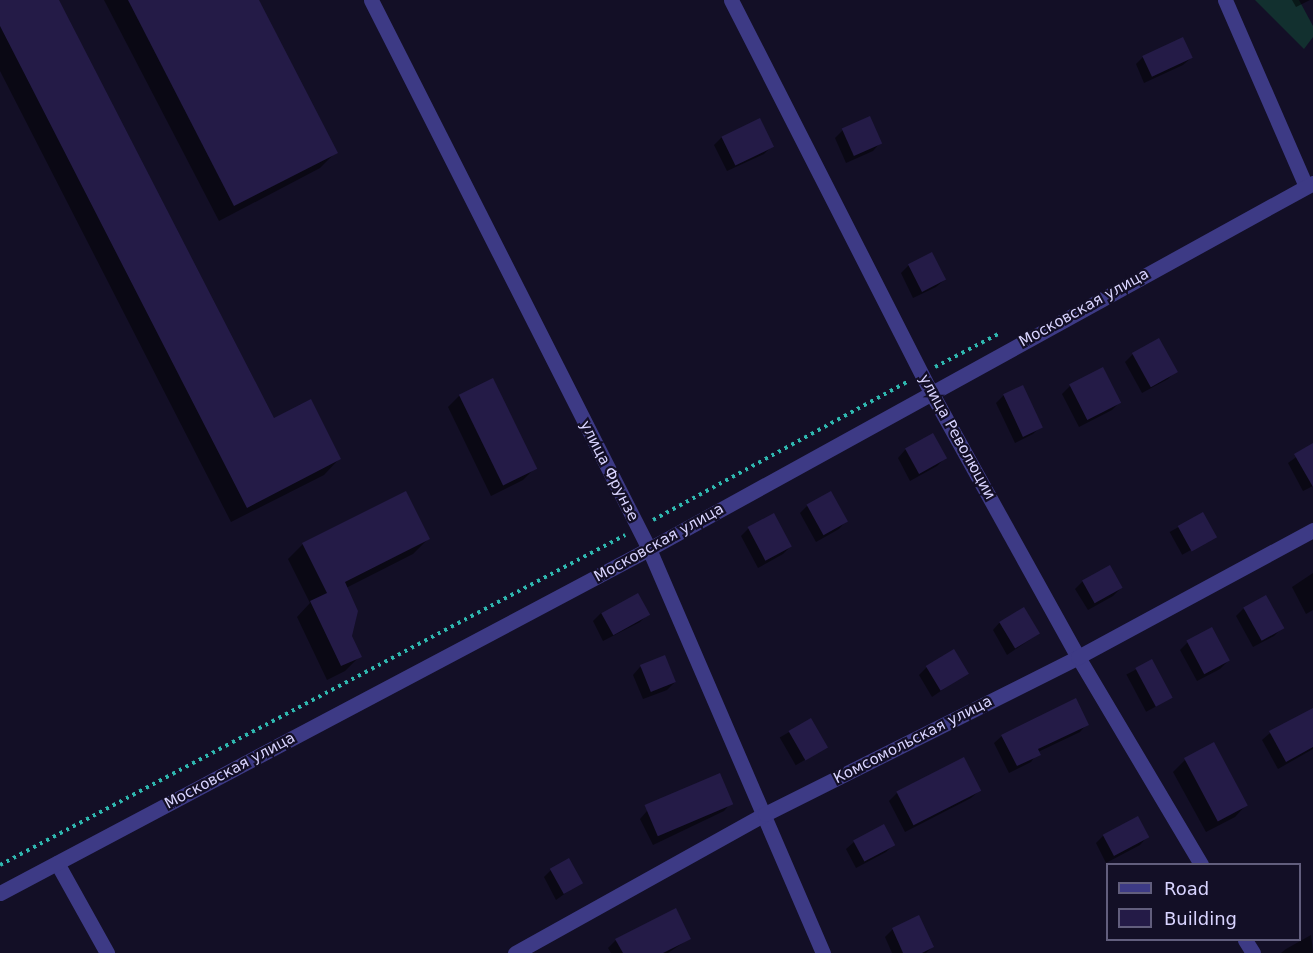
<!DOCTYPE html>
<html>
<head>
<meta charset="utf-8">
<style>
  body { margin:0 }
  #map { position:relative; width:1313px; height:953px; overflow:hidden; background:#130f26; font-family:"DejaVu Sans",sans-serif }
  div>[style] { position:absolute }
  .green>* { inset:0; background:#12302f }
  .shadow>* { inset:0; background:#0007; transform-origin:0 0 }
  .building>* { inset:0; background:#241b47; transform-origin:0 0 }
  .path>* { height:4px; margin-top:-2px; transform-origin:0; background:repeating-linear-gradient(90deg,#2fb8b0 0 3px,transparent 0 7.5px) }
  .minor>* { height:15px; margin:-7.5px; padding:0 7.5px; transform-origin:7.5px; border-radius:7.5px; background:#3d3a85 }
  span { translate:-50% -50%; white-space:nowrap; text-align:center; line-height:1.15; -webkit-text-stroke:4.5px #130f26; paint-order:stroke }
  .street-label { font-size:15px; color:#d9d4ff }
  .legend { position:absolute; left:1106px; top:863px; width:195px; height:78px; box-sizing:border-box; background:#130f26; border:2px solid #625e7d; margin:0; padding:8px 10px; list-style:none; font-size:18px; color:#d9d4ff }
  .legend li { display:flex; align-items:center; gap:12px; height:30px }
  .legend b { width:30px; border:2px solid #625e7d }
</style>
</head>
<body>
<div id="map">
  <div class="green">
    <i style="clip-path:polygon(1255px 0,1299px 0,1313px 26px,1313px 37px,1304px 49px)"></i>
  </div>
  <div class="shadow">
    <i style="clip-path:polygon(0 0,57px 0,273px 420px,339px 459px,324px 475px,231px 522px,0 71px)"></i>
    <i style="clip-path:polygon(104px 0,257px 0,336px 152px,320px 168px,219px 221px)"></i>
    <i style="clip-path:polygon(1292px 0,1310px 0,1296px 7px)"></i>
    <i style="clip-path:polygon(1143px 57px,1191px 58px,1183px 65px,1144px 83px,1136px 64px)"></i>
    <i style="clip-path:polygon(843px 130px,880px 143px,873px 151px,846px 163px,835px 138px)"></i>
    <i style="clip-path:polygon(722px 137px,772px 146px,764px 154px,727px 171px,714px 145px)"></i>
    <i style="clip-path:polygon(909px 265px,944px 280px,936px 287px,913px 298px,901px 273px)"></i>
    <i style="clip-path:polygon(1133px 354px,1176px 371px,1168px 379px,1142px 393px,1125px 362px)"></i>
    <i style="clip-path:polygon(1070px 386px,1120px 402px,1112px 410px,1079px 427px,1062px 394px)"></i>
    <i style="clip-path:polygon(460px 395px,535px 468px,523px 480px,491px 496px,448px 407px)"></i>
    <i style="clip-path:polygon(1004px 395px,1041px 426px,1033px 434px,1015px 443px,996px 403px)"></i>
    <i style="clip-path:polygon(933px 435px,945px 458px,937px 466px,910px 481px,898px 458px,905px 450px)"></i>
    <i style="clip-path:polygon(1313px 445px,1313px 486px,1303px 491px,1288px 463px)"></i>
    <i style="clip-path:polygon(405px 493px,428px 539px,413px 554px,346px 588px,351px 636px,360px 656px,345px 671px,327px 680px,297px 617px,310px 603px,288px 559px,303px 544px)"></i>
    <i style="clip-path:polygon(807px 506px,846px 521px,839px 529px,816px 542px,800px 513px)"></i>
    <i style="left:1202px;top:514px;width:26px;height:37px;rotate:61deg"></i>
    <i style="clip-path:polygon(773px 515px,790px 547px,783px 554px,758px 568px,741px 536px,749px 528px)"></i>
    <i style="clip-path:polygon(1313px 573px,1313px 610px,1306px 614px,1292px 587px)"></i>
    <i style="clip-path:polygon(1083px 581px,1121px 588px,1113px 596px,1088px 610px,1075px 589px)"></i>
    <i style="clip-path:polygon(1243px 609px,1282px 628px,1274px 636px,1253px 647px,1236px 616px)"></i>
    <i style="clip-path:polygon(601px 613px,648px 614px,640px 622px,603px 641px,593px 621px)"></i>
    <i style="clip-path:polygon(1000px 622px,1038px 634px,1007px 655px,993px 630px)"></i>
    <i style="clip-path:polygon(1188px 642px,1228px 661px,1220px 669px,1197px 681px,1180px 650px)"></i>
    <i style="left:1152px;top:661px;width:42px;height:29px;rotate:62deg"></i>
    <i style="clip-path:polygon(640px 667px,675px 682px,667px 690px,643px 699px,633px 675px)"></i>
    <i style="clip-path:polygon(927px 667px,967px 673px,932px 697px,919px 675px)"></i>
    <i style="clip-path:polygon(1313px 713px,1313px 749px,1278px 769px,1262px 740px,1270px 733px)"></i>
    <i style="left:810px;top:720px;width:32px;height:35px;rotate:60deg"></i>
    <i style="clip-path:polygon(1087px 724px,1080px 732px,1038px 752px,1031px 762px,1009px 773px,994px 743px,1002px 736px)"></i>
    <i style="clip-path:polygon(1185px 760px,1246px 805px,1235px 817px,1206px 832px,1173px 772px)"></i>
    <i style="clip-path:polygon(719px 775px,731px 803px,724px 811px,653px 845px,640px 819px,647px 811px)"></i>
    <i style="clip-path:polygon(979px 791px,971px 798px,905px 832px,889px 801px,897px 793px)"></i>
    <i style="clip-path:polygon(1103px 836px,1147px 837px,1140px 845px,1106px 863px,1096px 843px)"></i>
    <i style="clip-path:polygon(854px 842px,893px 845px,886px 852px,856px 868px,846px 849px)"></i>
    <i style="clip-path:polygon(551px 870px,581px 882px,556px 900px,544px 877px)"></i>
    <i style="clip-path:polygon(893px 929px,932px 947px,926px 953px,892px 953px,885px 937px)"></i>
    <i style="clip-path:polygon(1311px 935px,1313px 953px,1281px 953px,1286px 949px)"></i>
    <i style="clip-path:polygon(690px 938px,668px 953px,611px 953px,608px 948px,616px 940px)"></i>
  </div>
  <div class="building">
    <i style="clip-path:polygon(0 0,59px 0,274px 418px,311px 399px,341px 459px,247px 508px,0 26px)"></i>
    <i style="clip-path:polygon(128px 0,259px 0,338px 153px,234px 206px)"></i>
    <i style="left:1183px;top:37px;width:23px;height:45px;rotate:65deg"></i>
    <i style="left:870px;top:116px;width:30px;height:31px;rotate:66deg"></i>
    <i style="left:760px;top:118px;width:32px;height:43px;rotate:64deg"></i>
    <i style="left:932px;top:252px;width:31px;height:27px;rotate:63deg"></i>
    <i style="left:1159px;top:338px;width:39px;height:31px;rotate:61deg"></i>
    <i style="left:1103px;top:367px;width:40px;height:38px;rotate:63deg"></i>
    <i style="left:493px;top:378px;width:101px;height:38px;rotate:64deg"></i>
    <i style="left:1023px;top:385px;width:47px;height:22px;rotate:65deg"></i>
    <i style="left:933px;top:433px;width:29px;height:32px;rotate:61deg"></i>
    <i style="clip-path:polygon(1313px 443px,1313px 487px,1294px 454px)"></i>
    <i style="clip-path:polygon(406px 491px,430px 539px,345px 582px,358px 611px,352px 636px,362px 657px,341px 666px,310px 601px,327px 593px,302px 543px)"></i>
    <i style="left:831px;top:491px;width:35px;height:28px;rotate:61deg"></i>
    <i style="left:1203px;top:512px;width:29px;height:29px;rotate:61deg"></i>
    <i style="left:774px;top:513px;width:38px;height:30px;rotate:62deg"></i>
    <i style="left:1110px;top:565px;width:26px;height:32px;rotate:61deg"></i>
    <i style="left:638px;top:593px;width:25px;height:42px;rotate:61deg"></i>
    <i style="left:1266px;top:595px;width:38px;height:26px;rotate:61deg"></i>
    <i style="left:1024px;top:607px;width:31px;height:29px;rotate:59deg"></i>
    <i style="left:1212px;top:627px;width:38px;height:29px;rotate:62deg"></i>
    <i style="left:954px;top:649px;width:29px;height:33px;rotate:59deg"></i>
    <i style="left:665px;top:655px;width:29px;height:27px;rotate:68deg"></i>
    <i style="left:1152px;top:659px;width:44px;height:19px;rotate:62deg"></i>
    <i style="clip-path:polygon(1076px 698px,1089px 725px,1038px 749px,1041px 755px,1017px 766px,1001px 735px)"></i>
    <i style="clip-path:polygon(1313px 708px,1313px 747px,1286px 762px,1269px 731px)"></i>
    <i style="left:811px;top:718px;width:34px;height:26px;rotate:60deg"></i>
    <i style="left:1214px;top:742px;width:72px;height:34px;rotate:62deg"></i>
    <i style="left:964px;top:757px;width:38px;height:76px;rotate:63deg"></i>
    <i style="left:720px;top:773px;width:34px;height:82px;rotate:67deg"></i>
    <i style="left:1138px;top:816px;width:24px;height:40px;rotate:62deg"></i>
    <i style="left:884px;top:824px;width:24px;height:35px;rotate:62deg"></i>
    <i style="left:569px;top:858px;width:29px;height:22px;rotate:61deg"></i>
    <i style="clip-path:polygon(676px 908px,691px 939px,663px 953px,623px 953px,615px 939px)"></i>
    <i style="clip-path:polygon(919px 915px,934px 947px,922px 953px,903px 953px,892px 928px)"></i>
  </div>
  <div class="path">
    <i style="left:935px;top:367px;width:73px;rotate:-27.6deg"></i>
    <i style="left:653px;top:520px;width:289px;rotate:-28.5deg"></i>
    <i style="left:0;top:865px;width:707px;rotate:-27.83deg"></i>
  </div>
  <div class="minor">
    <i style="left:371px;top:0;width:615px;rotate:63.14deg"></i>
    <i style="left:649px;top:549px;width:440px;rotate:66.7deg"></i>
    <i style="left:731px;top:0;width:440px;rotate:63deg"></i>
    <i style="left:931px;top:392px;width:303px;rotate:61deg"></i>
    <i style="left:1078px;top:657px;width:241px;rotate:59.3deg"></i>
    <i style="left:1225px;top:0;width:203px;rotate:66.5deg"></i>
    <i style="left:57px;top:863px;width:103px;rotate:60.9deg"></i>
    <i style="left:0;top:893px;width:735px;rotate:-27.93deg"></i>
    <i style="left:649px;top:549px;width:758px;rotate:-28.86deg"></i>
    <i style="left:1245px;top:940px;width:15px;rotate:58deg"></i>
    <i style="left:515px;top:953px;width:286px;rotate:-29.1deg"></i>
    <i style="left:765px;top:814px;width:350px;rotate:-26.6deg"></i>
    <i style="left:1078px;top:657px;width:267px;rotate:-28.4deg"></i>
  </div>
  <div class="street-label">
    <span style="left:1084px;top:308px;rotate:-29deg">Московская улица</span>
    <span style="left:957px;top:437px;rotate:61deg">улица Революции</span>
    <span style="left:609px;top:471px;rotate:63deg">улица Фрунзе</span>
    <span style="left:659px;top:543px;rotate:-29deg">Московская улица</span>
    <span style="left:913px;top:740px;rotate:-27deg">Комсомольская улица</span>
    <span style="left:230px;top:771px;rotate:-28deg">Московская улица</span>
  </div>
  <ul class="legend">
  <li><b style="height:8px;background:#3d3a85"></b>Road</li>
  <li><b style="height:16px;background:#241b47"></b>Building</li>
  </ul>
</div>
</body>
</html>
